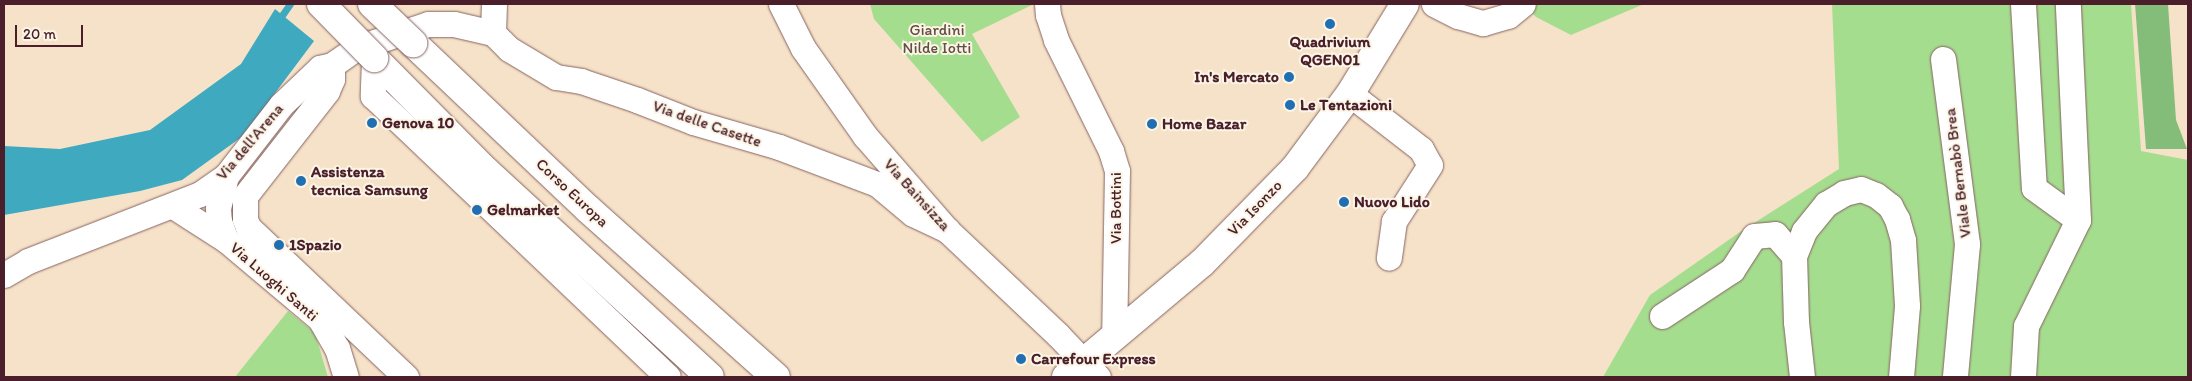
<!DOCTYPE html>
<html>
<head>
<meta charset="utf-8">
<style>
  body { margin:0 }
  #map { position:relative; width:2192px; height:381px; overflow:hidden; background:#f6e2c8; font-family:Itim,sans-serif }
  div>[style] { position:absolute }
  .green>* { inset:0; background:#a5dd8f }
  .forest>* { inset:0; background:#84bc7a }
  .water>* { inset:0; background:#3fa9bf }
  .stream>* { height:7px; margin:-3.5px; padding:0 3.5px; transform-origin:3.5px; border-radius:3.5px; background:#3fa9bf }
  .roads { filter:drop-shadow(0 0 1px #866362) drop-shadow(0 0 1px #866362) }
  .street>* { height:25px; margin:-12.5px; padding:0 12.5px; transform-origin:12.5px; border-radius:12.5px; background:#fff }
  .secondary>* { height:28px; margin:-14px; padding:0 14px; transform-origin:14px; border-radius:14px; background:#fff }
  .primary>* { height:28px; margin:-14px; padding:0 14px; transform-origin:14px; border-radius:14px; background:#fff }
  .bridges { filter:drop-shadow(0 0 1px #866362) drop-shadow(0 0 1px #866362) }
  .primary-bridge>* { height:28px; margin:-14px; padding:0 14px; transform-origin:14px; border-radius:14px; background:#fff }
  .dots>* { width:14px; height:14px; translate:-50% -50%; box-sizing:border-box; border:2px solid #fcf5e5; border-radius:50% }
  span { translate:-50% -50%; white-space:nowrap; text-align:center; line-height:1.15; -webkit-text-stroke:4px #fcf5e5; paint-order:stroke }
  .park-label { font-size:16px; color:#614e44 }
  .poi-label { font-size:16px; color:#4a1f2b; font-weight:700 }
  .right { translate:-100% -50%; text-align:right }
  .left { translate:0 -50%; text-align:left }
  .street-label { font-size:16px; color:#4a1f2b }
  .frame { position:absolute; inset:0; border:5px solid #4a1f2b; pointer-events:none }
  .scale { position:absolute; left:15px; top:25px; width:68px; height:22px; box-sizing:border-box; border:2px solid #4a1f2b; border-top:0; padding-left:6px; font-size:15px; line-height:18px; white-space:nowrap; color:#4a1f2b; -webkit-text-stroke:4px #fcf5e5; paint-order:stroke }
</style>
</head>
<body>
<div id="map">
  <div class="green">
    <i style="clip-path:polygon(870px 4px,1034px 4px,972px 34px,1020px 117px,982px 142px,874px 19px)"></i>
    <i style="clip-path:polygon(1535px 4px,1644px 4px,1571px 35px,1536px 17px,1528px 9px)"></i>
    <i style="clip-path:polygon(1832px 4px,2131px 4px,2141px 151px,2188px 160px,2188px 377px,1603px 377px,1650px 295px,1740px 232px,1839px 169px)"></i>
    <i style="clip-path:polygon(288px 311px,315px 333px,328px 377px,235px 377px)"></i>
  </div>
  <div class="forest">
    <i style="clip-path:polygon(2135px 4px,2168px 4px,2176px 120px,2187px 149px,2146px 149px)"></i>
  </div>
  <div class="water">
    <i style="clip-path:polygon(275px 9px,314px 41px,243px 136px,182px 180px,140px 191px,4px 215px,4px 146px,60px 149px,150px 130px,241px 64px)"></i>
  </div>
  <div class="stream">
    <i style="left:278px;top:21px;width:21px;rotate:-55deg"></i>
  </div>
  <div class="roads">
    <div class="street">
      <i style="left:494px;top:4px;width:29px;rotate:92deg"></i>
      <i style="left:493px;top:33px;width:23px;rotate:45deg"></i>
      <i style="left:509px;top:49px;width:55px;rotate:30.8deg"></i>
      <i style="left:556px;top:77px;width:25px;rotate:9deg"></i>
      <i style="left:581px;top:81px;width:59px;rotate:18.7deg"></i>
      <i style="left:637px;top:100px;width:60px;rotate:21.4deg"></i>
      <i style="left:693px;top:122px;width:90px;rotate:16.2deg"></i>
      <i style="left:779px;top:147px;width:105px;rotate:20.7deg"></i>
      <i style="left:877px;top:184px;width:47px;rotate:39.8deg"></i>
      <i style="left:913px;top:214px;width:38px;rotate:25deg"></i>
      <i style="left:781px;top:4px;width:49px;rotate:63.4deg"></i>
      <i style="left:803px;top:48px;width:108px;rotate:54.8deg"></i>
      <i style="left:865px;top:136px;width:125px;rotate:48.9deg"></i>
      <i style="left:947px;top:230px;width:153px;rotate:43.4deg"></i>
      <i style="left:1058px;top:335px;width:58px;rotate:46.4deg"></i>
      <i style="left:1047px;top:4px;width:11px;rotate:85deg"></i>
      <i style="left:1048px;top:15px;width:26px;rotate:72deg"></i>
      <i style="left:1056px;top:40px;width:124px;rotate:63.6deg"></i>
      <i style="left:1111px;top:151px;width:21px;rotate:73deg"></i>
      <i style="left:1117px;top:171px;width:165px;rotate:91deg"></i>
      <i style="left:1434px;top:4px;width:27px;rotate:27deg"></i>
      <i style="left:1458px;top:16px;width:26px;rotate:16deg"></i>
      <i style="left:1483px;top:23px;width:26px;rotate:-16deg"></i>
      <i style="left:1508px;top:16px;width:19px;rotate:-39deg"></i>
      <i style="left:2023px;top:4px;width:184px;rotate:86.6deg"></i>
      <i style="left:2034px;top:188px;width:54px;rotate:36deg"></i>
      <i style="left:374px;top:58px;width:38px;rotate:92deg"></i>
      <i style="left:373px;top:96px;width:407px;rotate:43.6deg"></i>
      <i style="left:1943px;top:59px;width:187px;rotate:82.6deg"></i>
      <i style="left:1967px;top:244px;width:134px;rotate:95.2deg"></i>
      <i style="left:332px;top:65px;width:14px;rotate:90deg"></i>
      <i style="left:332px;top:79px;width:13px;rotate:113deg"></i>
      <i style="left:327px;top:91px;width:133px;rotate:128deg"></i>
      <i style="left:245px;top:196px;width:23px;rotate:90deg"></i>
      <i style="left:245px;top:219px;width:9px;rotate:69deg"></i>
      <i style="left:248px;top:227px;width:218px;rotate:43.5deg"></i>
      <i style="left:1350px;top:94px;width:90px;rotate:37.8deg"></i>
      <i style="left:1421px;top:149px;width:18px;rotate:61deg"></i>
      <i style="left:1430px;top:165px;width:67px;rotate:122.7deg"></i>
      <i style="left:1394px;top:221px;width:37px;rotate:98deg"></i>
      <i style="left:226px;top:176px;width:33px;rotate:104deg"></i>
      <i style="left:218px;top:208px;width:13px;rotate:86deg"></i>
      <i style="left:219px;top:221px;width:20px;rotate:70deg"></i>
      <i style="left:226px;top:240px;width:123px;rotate:40deg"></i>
      <i style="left:320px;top:319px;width:34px;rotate:60deg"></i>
      <i style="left:337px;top:348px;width:30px;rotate:73deg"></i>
      <i style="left:173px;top:206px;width:63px;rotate:32.7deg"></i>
      <i style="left:4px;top:275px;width:28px;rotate:-30deg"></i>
      <i style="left:28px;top:261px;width:185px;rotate:-21.3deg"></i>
      <i style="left:200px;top:194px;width:32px;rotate:-35deg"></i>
      <i style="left:226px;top:176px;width:90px;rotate:-52.2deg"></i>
      <i style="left:281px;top:105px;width:54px;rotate:-43.5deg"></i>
      <i style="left:320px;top:68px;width:12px;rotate:-14deg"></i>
      <i style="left:332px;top:65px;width:29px;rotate:-35deg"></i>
      <i style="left:356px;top:48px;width:76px;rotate:-18.4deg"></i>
      <i style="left:428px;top:24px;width:26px"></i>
      <i style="left:454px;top:24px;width:40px;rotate:13deg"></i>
      <i style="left:1662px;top:316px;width:84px;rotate:-33.3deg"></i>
      <i style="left:1732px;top:270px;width:40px;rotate:-57.1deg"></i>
      <i style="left:1754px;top:236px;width:21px;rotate:-5deg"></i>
      <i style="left:1775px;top:234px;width:29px;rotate:49deg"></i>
      <i style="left:1802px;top:377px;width:55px;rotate:-96.2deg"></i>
      <i style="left:1796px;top:322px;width:66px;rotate:-91.7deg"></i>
      <i style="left:1794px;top:256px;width:27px;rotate:-68deg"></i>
      <i style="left:1804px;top:231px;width:35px;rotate:-51deg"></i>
      <i style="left:1826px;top:204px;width:21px;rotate:-31deg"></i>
      <i style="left:1844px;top:193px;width:17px;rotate:-13deg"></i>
      <i style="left:1861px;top:189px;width:16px;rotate:22deg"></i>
      <i style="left:1876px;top:195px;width:18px;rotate:38deg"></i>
      <i style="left:1890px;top:206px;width:15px;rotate:62deg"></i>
      <i style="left:1897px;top:219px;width:22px;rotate:74deg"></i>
      <i style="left:1903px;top:240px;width:66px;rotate:86.5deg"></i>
      <i style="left:1907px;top:306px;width:71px;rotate:94.8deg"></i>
      <i style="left:2023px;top:377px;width:51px;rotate:-86.6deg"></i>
      <i style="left:2026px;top:326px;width:118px;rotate:-63.9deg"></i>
      <i style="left:2078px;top:220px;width:216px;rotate:-92.7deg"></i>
    </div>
    <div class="secondary">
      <i style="left:1066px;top:377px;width:177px;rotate:-40deg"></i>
      <i style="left:1202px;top:263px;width:133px;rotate:-45.6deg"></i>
      <i style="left:1295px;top:168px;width:92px;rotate:-53.4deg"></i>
      <i style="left:1350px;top:94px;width:105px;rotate:-58.6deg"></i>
    </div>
    <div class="primary">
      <i style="left:413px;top:43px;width:241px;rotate:43.5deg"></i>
      <i style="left:588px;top:209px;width:252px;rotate:41.8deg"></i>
      <i style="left:374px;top:58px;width:159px;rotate:45.3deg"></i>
      <i style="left:486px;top:171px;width:304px;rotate:42.6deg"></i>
    </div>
  </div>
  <div class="bridges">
    <div class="primary-bridge">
      <i style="left:321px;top:4px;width:76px;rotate:45.5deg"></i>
      <i style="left:372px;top:4px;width:57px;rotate:43.6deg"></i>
    </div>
  </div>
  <div class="dots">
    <i style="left:1330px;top:24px;background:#1f6fb2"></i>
    <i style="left:1289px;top:77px;background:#1f6fb2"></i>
    <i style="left:1290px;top:105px;background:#1f6fb2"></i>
    <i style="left:372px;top:123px;background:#1f6fb2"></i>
    <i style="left:1152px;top:124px;background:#1f6fb2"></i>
    <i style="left:301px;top:181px;background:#1f6fb2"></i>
    <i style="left:1344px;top:202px;background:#1f6fb2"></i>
    <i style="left:477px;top:210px;background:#1f6fb2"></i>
    <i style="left:279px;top:245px;background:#1f6fb2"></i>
    <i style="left:1021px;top:359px;background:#1f6fb2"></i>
  </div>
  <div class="park-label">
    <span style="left:937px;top:39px">Giardini<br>Nilde Iotti</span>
  </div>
  <div class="poi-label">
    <span style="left:1330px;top:51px">Quadrivium<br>QGEN01</span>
    <span class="right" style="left:1279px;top:77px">In's Mercato</span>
    <span class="left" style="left:1300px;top:105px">Le Tentazioni</span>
    <span class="left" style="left:382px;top:123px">Genova 10</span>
    <span class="left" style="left:1162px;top:124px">Home Bazar</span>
    <span class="left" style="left:311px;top:181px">Assistenza<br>tecnica Samsung</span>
    <span class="left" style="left:1354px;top:202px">Nuovo Lido</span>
    <span class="left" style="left:487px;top:210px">Gelmarket</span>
    <span class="left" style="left:289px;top:245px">1Spazio</span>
    <span class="left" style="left:1031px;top:359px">Carrefour Express</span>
  </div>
  <div class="street-label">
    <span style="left:707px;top:124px;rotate:19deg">Via delle Casette</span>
    <span style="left:250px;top:142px;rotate:-50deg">Via dell'Arena</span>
    <span style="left:1958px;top:173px;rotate:-97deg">Viale Bernabò Brea</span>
    <span style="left:572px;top:193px;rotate:43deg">Corso Europa</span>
    <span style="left:917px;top:195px;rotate:48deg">Via Bainsizza</span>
    <span style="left:1116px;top:208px;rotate:-90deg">Via Bottini</span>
    <span style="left:1255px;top:208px;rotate:-46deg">Via Isonzo</span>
    <span style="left:274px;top:282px;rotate:41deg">Via Luoghi Santi</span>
  </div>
  <div class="frame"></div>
  <div class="scale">20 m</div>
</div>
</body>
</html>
